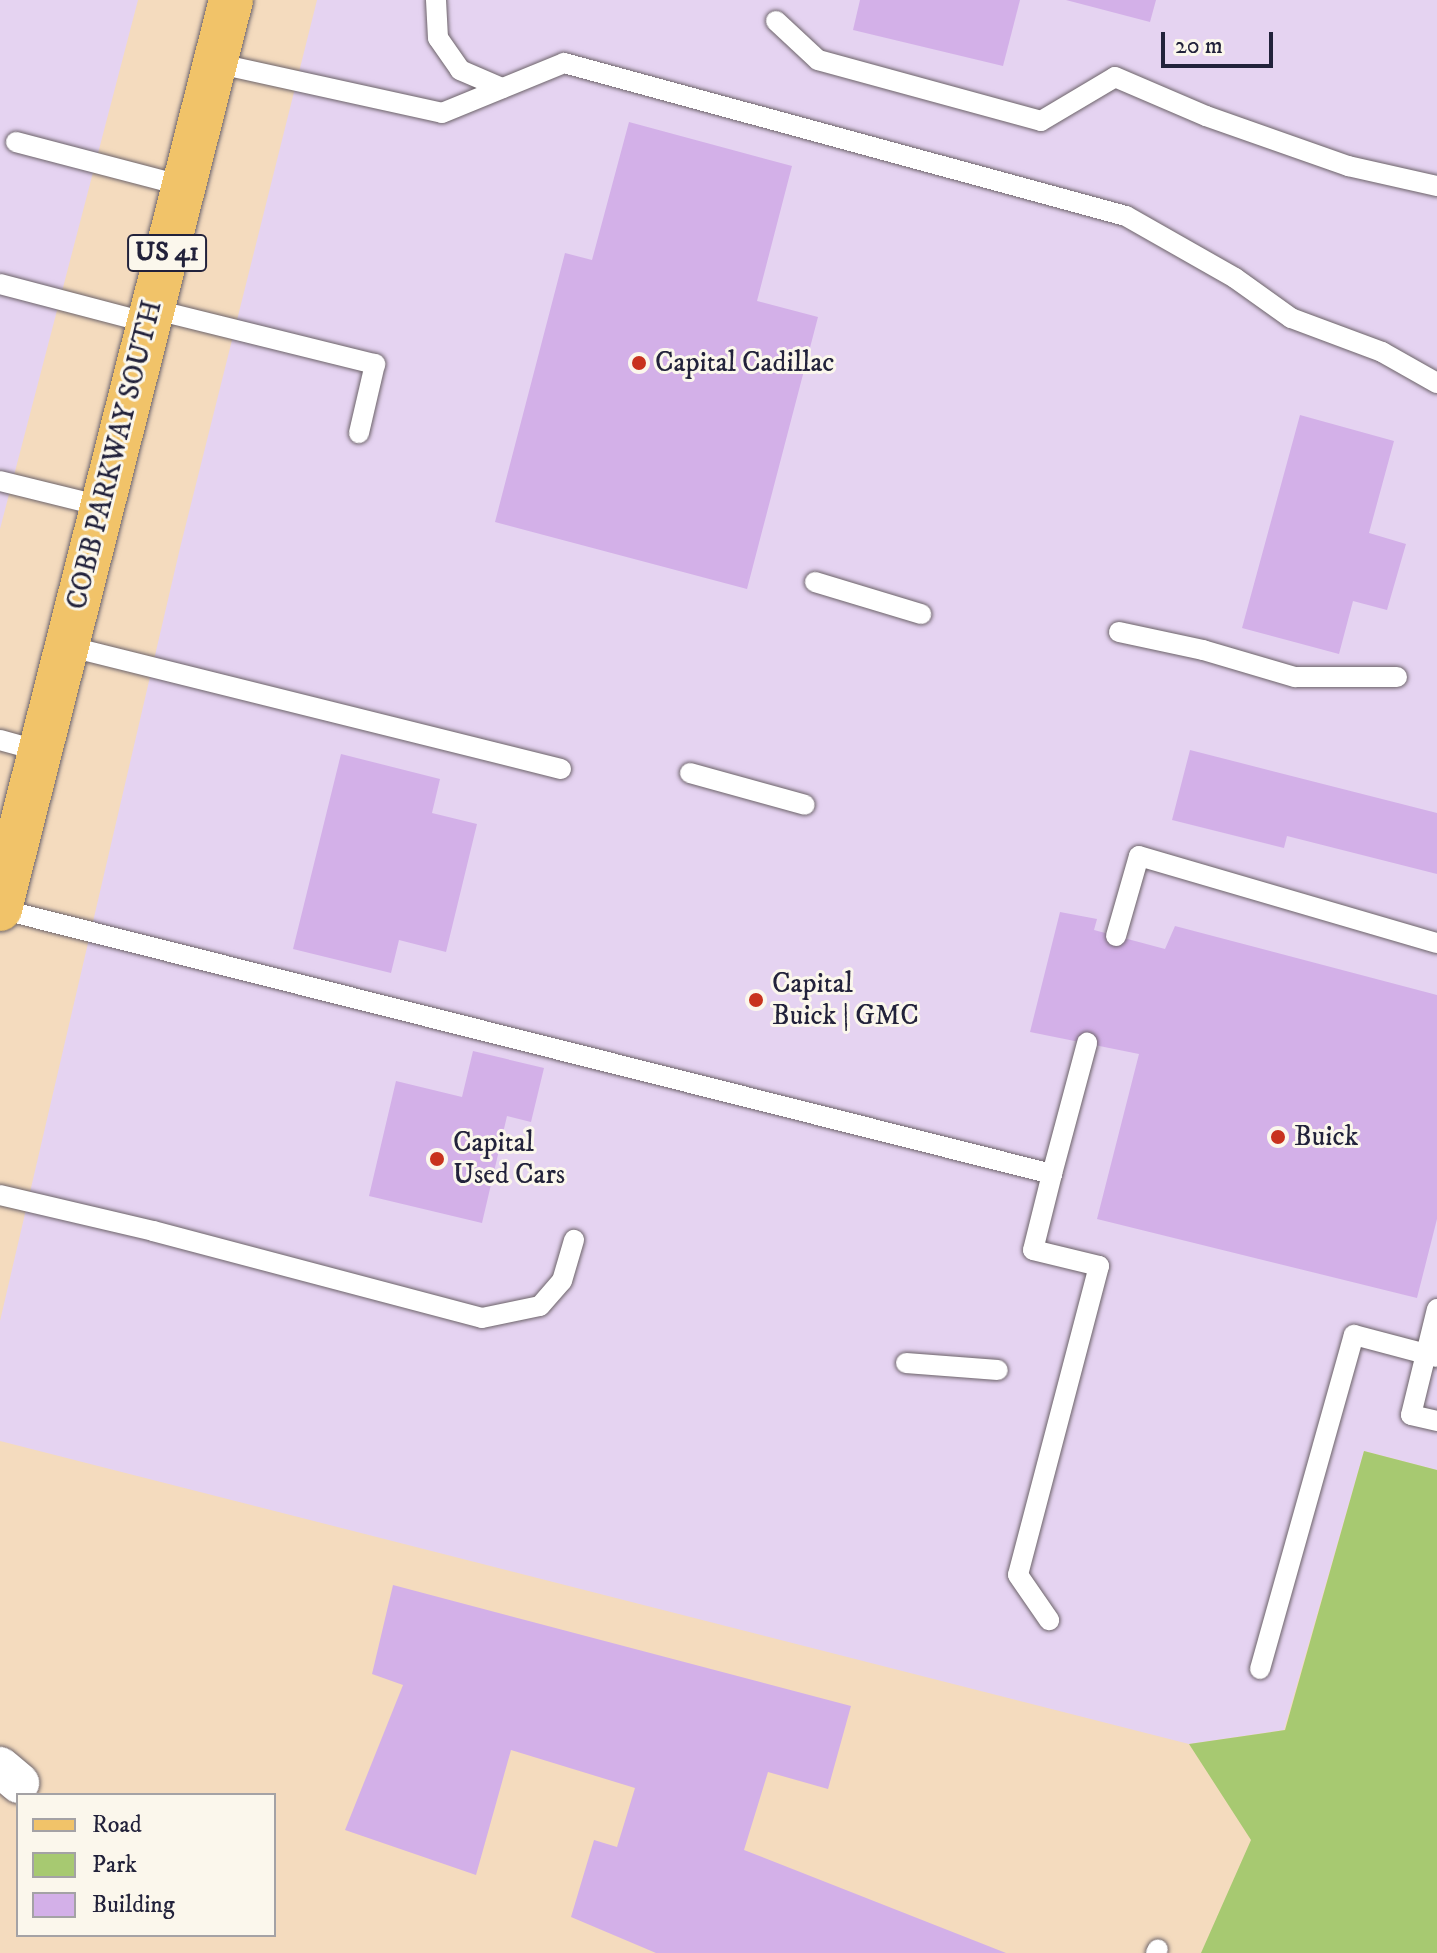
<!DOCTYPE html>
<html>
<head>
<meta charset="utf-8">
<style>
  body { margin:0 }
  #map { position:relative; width:1437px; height:1953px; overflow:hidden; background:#f4dbbe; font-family:"IM FELL DW Pica",serif }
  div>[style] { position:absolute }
  .built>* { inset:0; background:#e5d3f1 }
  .green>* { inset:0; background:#a7c971 }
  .building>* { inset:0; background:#d3b0e8 }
  .roads { filter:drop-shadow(0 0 2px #6c6369) drop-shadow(0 0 2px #6c6369) }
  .lane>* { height:20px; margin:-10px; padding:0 10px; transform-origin:10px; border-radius:10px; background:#fff }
  .street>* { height:40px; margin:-20px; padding:0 20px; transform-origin:20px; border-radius:20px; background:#fff }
  .primary>* { height:44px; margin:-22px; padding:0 22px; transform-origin:22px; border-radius:22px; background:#f1c369 }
  .dots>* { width:22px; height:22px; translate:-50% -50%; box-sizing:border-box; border:4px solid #fbf7ec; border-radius:50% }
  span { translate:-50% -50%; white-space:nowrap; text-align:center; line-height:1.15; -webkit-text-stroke:6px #fbf7ec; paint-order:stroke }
  .shield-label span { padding:2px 6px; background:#fbf7ec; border:2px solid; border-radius:6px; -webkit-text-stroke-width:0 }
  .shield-label { font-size:26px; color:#22223b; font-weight:700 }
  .poi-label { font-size:28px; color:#22223b }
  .left { translate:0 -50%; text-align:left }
  .street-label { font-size:28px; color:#22223b }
  .legend { position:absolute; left:16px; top:1793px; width:260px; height:144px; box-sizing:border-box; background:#fbf7ec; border:2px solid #a4a2a5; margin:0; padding:10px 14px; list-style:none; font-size:24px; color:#22223b }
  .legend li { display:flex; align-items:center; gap:16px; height:40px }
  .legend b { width:40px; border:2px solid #a4a2a5 }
  .scale { position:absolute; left:1161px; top:32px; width:112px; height:36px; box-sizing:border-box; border:4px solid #22223b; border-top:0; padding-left:10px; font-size:24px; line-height:28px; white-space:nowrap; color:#22223b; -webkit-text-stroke:6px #fbf7ec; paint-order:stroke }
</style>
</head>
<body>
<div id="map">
  <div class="built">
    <i style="clip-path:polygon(0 0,138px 0,0 529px)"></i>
    <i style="clip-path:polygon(317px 0,1437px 0,1437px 1470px,1364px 1451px,1284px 1730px,1189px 1744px,0 1441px,0 1321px,180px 548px)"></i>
  </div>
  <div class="green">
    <i style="clip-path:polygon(1364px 1451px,1437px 1470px,1437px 1953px,1201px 1953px,1251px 1840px,1189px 1744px,1285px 1730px)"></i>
  </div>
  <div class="building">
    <i style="clip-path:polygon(860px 0,1020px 0,1003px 66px,853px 30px)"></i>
    <i style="clip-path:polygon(1066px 0,1156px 0,1150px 22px)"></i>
    <i style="clip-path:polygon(629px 122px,792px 166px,757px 301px,818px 317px,747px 589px,495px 522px,565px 253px,592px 260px)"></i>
    <i style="clip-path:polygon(1300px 415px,1394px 441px,1369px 533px,1406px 544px,1387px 610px,1353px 601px,1339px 654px,1242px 628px)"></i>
    <i style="clip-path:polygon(1190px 750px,1437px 813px,1437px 874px,1287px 836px,1284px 848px,1172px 820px)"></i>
    <i style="clip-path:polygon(341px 754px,440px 779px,432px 813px,477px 824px,446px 952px,399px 940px,391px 973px,293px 949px)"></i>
    <i style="clip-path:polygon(1060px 912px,1097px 919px,1094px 930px,1165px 949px,1175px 926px,1437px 995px,1437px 1219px,1417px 1298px,1097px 1219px,1139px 1054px,1030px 1032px)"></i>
    <i style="clip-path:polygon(473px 1051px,544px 1068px,531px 1122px,507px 1116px,482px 1223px,369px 1196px,396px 1081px,462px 1097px)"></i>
    <i style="clip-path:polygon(393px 1585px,851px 1706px,828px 1789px,768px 1772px,744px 1850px,1006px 1953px,656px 1953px,571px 1917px,594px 1840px,617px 1847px,635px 1788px,511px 1750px,476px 1875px,345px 1830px,403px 1685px,372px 1674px)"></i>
  </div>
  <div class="roads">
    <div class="lane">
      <i style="left:436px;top:0;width:38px;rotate:87deg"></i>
      <i style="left:438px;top:38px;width:39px;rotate:55deg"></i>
      <i style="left:460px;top:70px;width:46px;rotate:23.2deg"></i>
      <i style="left:776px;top:21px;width:57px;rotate:42.9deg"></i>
      <i style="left:818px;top:60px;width:231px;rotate:15.3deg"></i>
      <i style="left:1041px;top:121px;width:86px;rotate:-30.7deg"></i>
      <i style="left:1115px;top:77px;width:99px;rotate:23.2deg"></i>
      <i style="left:1206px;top:116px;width:151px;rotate:19.4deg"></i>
      <i style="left:1348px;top:166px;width:91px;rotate:12.7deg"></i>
      <i style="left:215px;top:63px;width:232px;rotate:12.4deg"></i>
      <i style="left:442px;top:113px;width:132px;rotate:-22.3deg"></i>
      <i style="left:564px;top:63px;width:582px;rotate:15.23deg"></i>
      <i style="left:1126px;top:216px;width:125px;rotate:29.6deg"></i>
      <i style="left:1235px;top:278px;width:69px;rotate:35.5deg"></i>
      <i style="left:1291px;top:318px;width:97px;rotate:20.5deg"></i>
      <i style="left:1382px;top:352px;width:63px;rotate:29.4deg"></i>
      <i style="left:16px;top:142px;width:174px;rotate:14.7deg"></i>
      <i style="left:0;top:284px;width:154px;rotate:14.7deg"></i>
      <i style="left:152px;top:309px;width:230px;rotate:13.9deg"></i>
      <i style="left:375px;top:364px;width:71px;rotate:103.1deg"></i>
      <i style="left:0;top:481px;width:105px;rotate:13.8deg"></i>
      <i style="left:815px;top:582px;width:111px;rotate:16.8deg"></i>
      <i style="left:1119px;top:632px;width:86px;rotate:12.1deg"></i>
      <i style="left:1203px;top:650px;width:96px;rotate:16.4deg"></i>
      <i style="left:1295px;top:677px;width:102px"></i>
      <i style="left:67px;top:646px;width:509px;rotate:13.98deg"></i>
      <i style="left:0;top:740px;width:41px;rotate:15.4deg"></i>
      <i style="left:690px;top:773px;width:119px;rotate:15.5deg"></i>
      <i style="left:0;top:909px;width:1085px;rotate:14.14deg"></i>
      <i style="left:1052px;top:1174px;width:78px;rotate:104deg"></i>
      <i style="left:1033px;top:1250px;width:68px;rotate:13.6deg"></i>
      <i style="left:1099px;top:1266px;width:319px;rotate:104.7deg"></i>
      <i style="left:1018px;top:1575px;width:55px;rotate:55.4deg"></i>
      <i style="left:1116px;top:936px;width:83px;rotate:-74deg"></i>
      <i style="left:1139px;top:856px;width:310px;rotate:16.3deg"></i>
      <i style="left:1052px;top:1174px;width:136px;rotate:-75deg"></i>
      <i style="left:0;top:1195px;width:157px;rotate:13.2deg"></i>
      <i style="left:153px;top:1231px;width:340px;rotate:14.8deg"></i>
      <i style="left:482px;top:1318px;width:59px;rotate:-11.7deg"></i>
      <i style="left:540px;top:1306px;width:33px;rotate:-49deg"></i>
      <i style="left:562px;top:1281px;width:43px;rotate:-73.7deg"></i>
      <i style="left:1437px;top:1309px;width:109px;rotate:103.8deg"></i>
      <i style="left:1411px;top:1415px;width:27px;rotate:13deg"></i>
      <i style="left:906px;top:1363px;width:92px;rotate:4.4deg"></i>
      <i style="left:1260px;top:1669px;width:347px;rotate:-74.3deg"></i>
      <i style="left:1354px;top:1335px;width:86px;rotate:14.8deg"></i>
      <i style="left:1156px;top:1953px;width:4px;rotate:-63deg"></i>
    </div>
    <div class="street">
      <i style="left:0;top:1767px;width:25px;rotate:40deg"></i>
    </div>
    <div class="primary">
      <i style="left:0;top:909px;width:938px;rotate:-75.74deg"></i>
    </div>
  </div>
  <div class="dots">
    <i style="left:639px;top:363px;background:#c8321e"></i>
    <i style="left:756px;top:1000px;background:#c8321e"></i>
    <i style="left:1278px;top:1137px;background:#c8321e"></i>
    <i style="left:437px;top:1159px;background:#c8321e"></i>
  </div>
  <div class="shield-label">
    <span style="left:167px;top:253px">US 41</span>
  </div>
  <div class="poi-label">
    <span class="left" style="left:655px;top:363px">Capital Cadillac</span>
    <span class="left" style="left:772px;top:1000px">Capital<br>Buick | GMC</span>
    <span class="left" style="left:1294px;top:1137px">Buick</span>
    <span class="left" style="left:453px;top:1159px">Capital<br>Used Cars</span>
  </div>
  <div class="street-label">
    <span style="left:115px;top:455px;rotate:-76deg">COBB PARKWAY SOUTH</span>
  </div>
  <ul class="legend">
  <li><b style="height:10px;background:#f1c369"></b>Road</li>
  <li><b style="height:22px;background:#a7c971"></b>Park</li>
  <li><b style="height:22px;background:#d3b0e8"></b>Building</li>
  </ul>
  <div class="scale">20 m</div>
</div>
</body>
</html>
